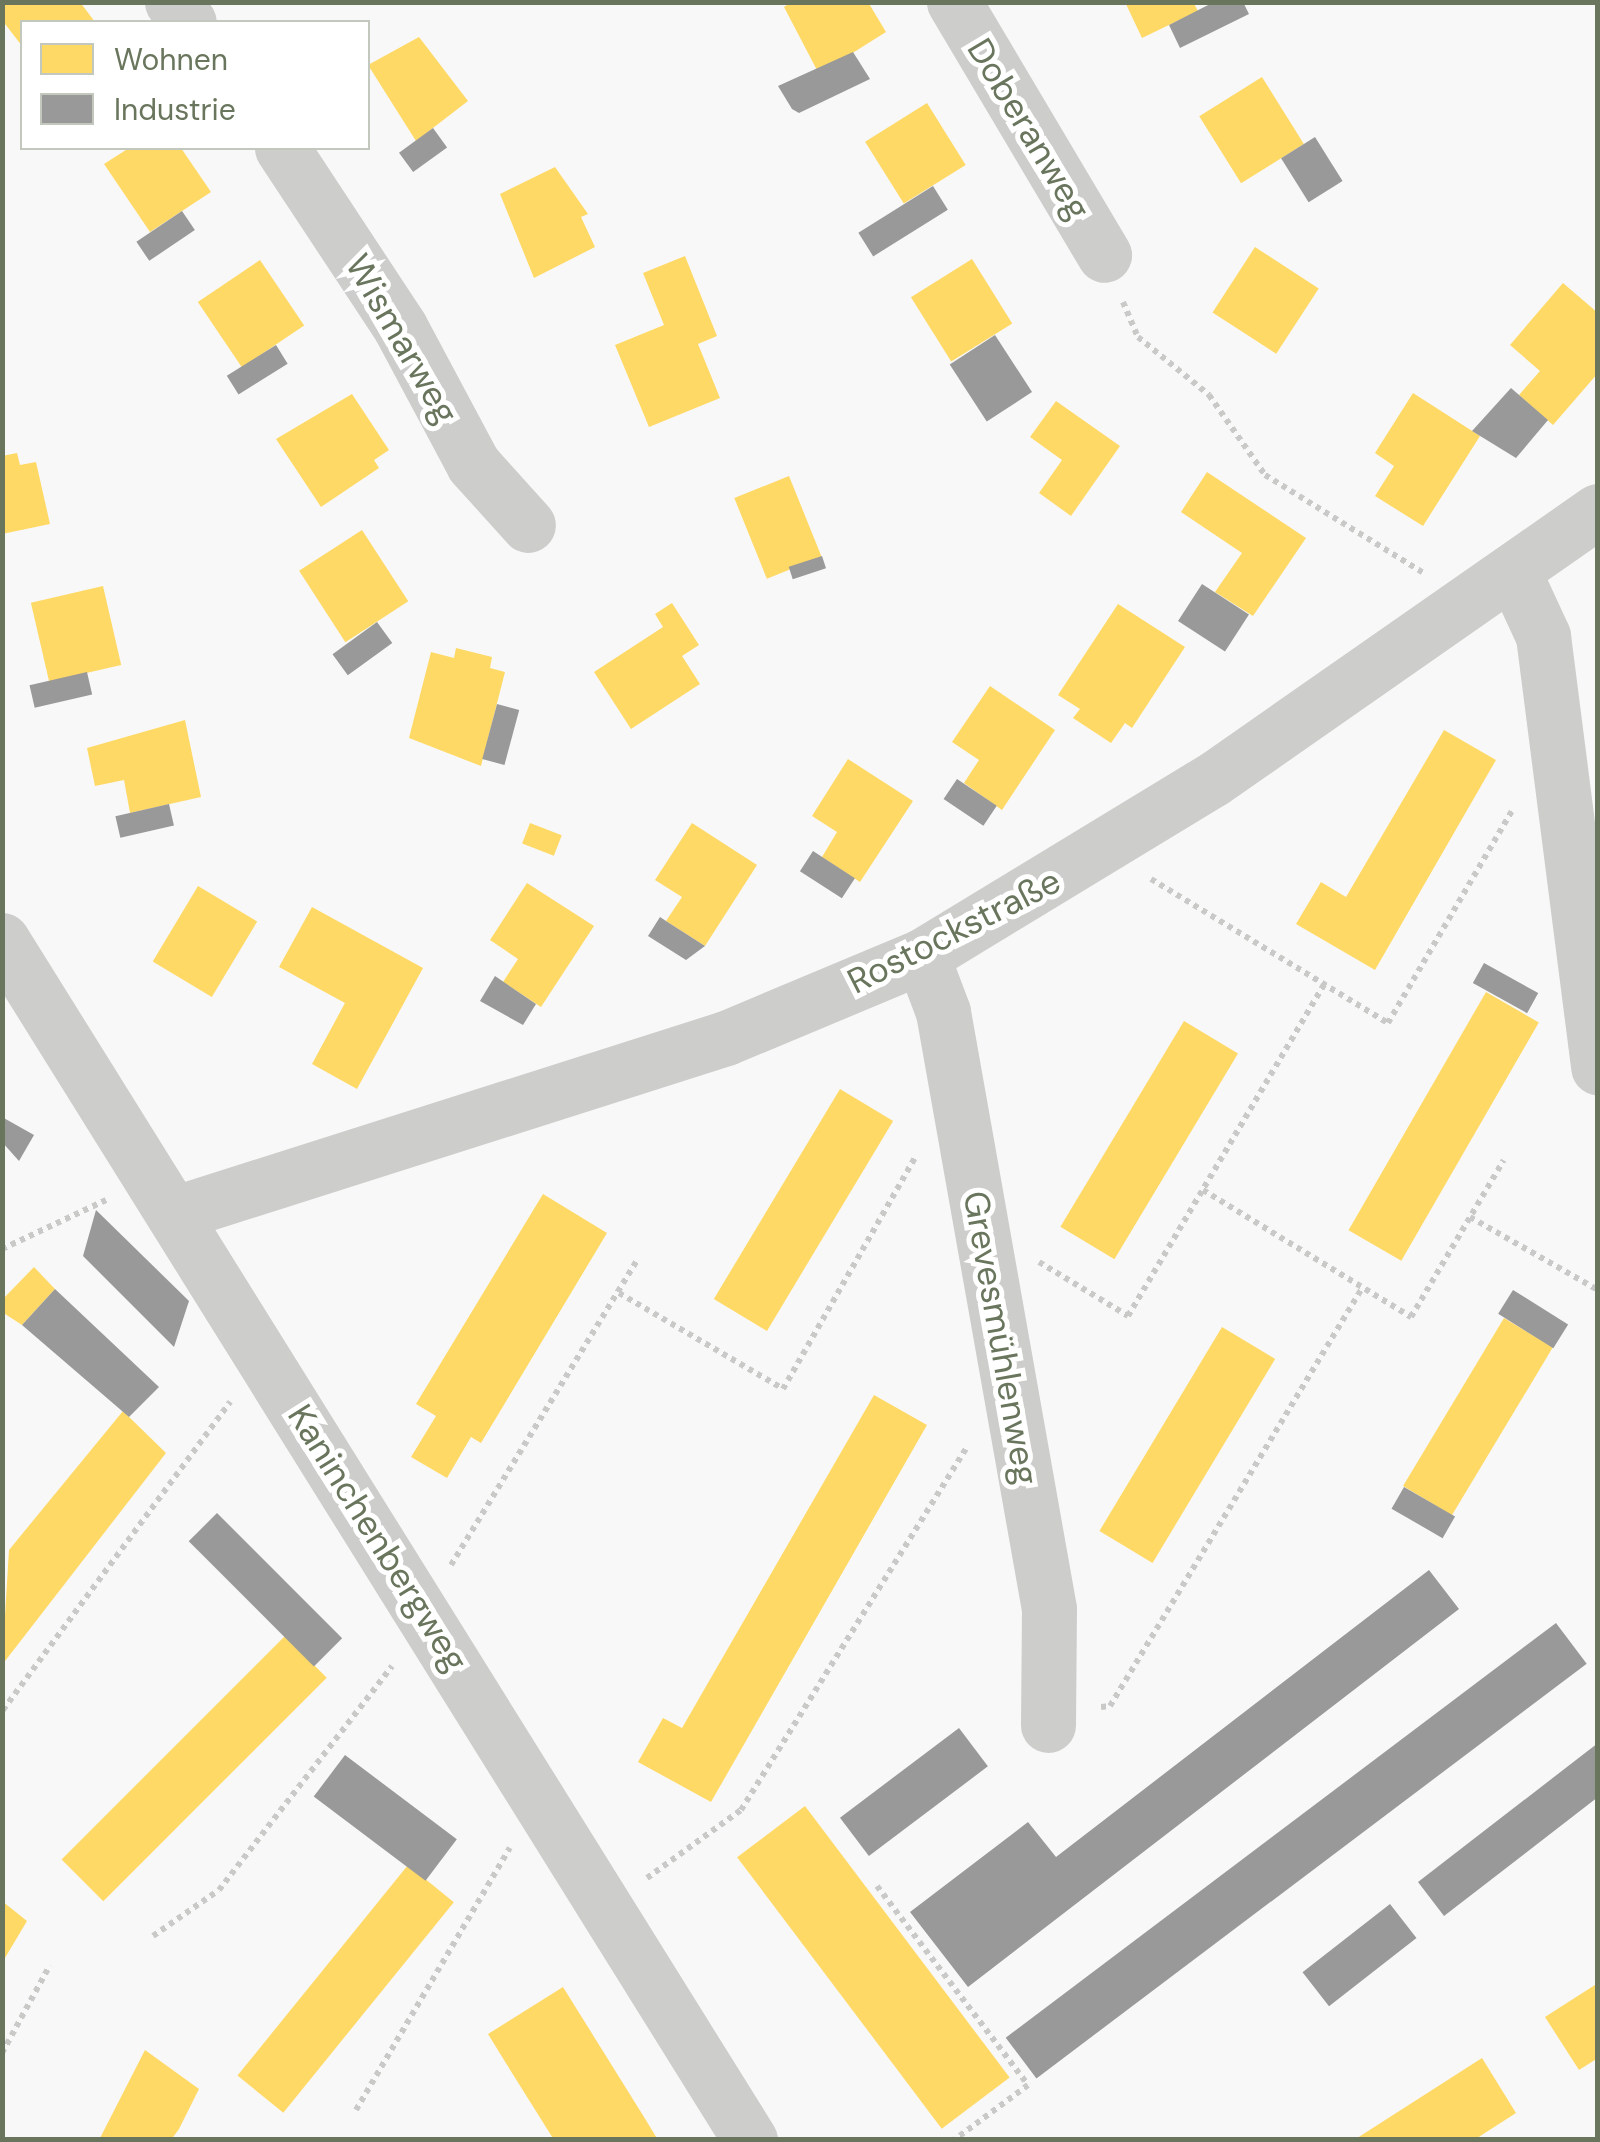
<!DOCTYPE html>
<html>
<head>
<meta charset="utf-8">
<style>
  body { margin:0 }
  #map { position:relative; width:1600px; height:2142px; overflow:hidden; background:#f8f8f8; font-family:"DM Sans",sans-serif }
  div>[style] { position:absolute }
  .homes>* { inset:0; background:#ffd966; transform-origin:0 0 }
  .industry>* { inset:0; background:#999; transform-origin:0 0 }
  .path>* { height:6px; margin-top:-3px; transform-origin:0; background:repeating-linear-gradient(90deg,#c9cac8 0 5px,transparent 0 10px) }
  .minor>* { height:55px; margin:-27.5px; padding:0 27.5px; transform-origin:27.5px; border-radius:27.5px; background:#cdcecb }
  span { translate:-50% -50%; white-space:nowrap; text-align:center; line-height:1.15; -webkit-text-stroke:10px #fff; paint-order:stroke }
  .street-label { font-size:35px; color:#69755c }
  .frame { position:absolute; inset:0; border:5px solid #69755c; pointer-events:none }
  .legend { position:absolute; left:20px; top:20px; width:350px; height:130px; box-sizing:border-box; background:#fff; border:2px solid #c3c8be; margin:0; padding:12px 18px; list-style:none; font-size:30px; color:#69755c }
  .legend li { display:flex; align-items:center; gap:20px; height:50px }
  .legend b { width:50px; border:2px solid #c3c8be }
</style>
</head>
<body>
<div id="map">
  <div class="homes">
    <i style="clip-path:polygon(2px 2px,80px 2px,95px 22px,22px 22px,22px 46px,2px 20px)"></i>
    <i style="clip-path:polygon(791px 2px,868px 2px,886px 32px,819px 74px,784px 7px)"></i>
    <i style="clip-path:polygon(1125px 2px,1193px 2px,1198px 11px,1142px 38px)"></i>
    <i style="clip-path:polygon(419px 37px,468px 101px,416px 141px,368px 65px)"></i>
    <i style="left:1262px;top:77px;width:79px;height:74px;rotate:58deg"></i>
    <i style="left:927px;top:103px;width:73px;height:73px;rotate:58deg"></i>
    <i style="clip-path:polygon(129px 148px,181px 148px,211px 192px,150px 232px,104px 164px)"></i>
    <i style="clip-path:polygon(555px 167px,588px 214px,581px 217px,595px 247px,534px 278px,500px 194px)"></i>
    <i style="left:1255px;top:247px;width:76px;height:78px;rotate:33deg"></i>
    <i style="clip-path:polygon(685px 256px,717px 336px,698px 344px,720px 398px,649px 427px,615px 345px,664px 325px,643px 273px)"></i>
    <i style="left:972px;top:259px;width:76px;height:72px;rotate:58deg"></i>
    <i style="left:260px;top:260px;width:79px;height:75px;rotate:56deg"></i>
    <i style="clip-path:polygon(1563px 283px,1598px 313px,1598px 373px,1553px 425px,1519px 395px,1540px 371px,1510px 345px)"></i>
    <i style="clip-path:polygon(1413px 393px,1480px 436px,1423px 526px,1375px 496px,1394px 466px,1375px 453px)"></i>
    <i style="clip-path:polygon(352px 394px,389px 450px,374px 460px,379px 468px,321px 507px,276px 439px)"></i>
    <i style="clip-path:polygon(1056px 401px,1120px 446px,1071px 516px,1039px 493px,1062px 460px,1030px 437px)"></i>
    <i style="clip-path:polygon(17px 453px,20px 465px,36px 462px,50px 524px,2px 534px,2px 456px)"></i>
    <i style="clip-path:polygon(1207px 472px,1306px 538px,1253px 616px,1215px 592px,1242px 553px,1181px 512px)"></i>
    <i style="left:789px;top:476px;width:87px;height:59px;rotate:68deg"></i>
    <i style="left:362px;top:530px;width:85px;height:75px;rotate:57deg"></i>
    <i style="left:103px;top:586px;width:81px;height:74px;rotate:77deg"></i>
    <i style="clip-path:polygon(672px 603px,699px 645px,682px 656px,700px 684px,631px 729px,594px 672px,663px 627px,655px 614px)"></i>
    <i style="clip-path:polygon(1118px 604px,1185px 647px,1132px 728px,1125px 723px,1111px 743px,1073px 718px,1080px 709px,1058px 695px)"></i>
    <i style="clip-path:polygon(456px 648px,492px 657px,490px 668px,505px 672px,481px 766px,409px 738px,431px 652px,454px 658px)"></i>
    <i style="clip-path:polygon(990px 686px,1055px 730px,1002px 810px,964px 783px,979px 760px,952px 742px)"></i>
    <i style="clip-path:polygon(185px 720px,201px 797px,130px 813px,124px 780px,95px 786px,87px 748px)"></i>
    <i style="clip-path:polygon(1444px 730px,1496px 760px,1375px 970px,1296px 924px,1321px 882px,1346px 897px)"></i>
    <i style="clip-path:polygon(848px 759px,913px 801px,860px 882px,822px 857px,837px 832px,812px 816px)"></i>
    <i style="left:530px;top:823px;width:34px;height:22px;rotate:21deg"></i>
    <i style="clip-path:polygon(692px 823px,757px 865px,705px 946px,666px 921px,682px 897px,655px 880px)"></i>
    <i style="clip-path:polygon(527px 883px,594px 926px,541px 1007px,503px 982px,518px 959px,490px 940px)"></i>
    <i style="left:198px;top:886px;width:69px;height:88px;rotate:31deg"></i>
    <i style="clip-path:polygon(312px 907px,423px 968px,357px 1089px,312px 1064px,345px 1003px,279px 967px)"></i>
    <i style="left:1486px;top:992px;width:61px;height:275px;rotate:30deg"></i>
    <i style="left:1184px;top:1021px;width:63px;height:240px;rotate:31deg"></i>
    <i style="left:840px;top:1089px;width:62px;height:245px;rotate:31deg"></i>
    <i style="clip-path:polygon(543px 1194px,607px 1233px,481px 1443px,471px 1437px,447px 1478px,411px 1457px,436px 1416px,416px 1404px)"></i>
    <i style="clip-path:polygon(34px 1267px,55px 1289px,22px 1325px,2px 1312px,2px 1300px)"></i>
    <i style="left:1504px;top:1318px;width:57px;height:196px;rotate:31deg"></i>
    <i style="left:1222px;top:1327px;width:62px;height:238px;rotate:31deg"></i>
    <i style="clip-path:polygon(874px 1395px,927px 1425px,711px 1802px,638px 1762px,663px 1718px,682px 1728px)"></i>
    <i style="clip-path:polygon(123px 1411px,166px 1453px,2px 1665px,9px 1550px)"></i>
    <i style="left:285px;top:1636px;width:59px;height:316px;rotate:45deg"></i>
    <i style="left:805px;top:1806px;width:340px;height:85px;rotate:53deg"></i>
    <i style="left:408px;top:1865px;width:59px;height:271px;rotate:39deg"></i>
    <i style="clip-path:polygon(2px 1901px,27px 1921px,2px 1963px)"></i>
    <i style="clip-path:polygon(1598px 1983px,1598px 2058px,1579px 2070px,1545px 2017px)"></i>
    <i style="clip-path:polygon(563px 1987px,644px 2117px,658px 2140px,554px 2140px,504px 2060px,488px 2034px)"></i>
    <i style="clip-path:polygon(145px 2050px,199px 2089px,179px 2129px,171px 2140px,99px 2140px)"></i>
    <i style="clip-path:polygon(1482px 2058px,1516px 2113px,1474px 2140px,1354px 2140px)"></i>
  </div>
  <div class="industry">
    <i style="clip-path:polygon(1214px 2px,1243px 2px,1249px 14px,1180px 48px,1169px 25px)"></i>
    <i style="clip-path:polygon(853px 52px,870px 79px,799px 113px,792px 109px,778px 86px)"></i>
    <i style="left:433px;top:128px;width:24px;height:42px;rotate:54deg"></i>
    <i style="left:1315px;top:137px;width:52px;height:40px;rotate:58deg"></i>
    <i style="left:933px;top:186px;width:28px;height:88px;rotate:58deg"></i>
    <i style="left:182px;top:211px;width:23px;height:55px;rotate:56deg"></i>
    <i style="left:995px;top:335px;width:68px;height:54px;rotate:57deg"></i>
    <i style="left:276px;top:345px;width:22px;height:58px;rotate:58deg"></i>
    <i style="clip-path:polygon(1511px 388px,1548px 420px,1516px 458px,1472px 431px)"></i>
    <i style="left:822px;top:556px;width:13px;height:35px;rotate:72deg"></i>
    <i style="left:1202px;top:584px;width:56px;height:44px;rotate:33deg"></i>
    <i style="left:377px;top:622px;width:26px;height:55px;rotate:54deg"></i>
    <i style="left:87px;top:672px;width:23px;height:59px;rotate:77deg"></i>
    <i style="left:497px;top:704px;width:23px;height:57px;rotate:15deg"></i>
    <i style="left:957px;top:779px;width:48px;height:24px;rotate:34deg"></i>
    <i style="left:169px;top:804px;width:22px;height:55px;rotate:77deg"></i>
    <i style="left:813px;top:851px;width:50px;height:24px;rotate:33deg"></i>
    <i style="clip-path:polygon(660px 917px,666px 921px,705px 946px,686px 960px,648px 936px)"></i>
    <i style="left:1484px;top:963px;width:62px;height:23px;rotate:29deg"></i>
    <i style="clip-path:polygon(495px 976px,536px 1004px,523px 1025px,480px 1001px)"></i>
    <i style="clip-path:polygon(2px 1117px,34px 1135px,19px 1161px,2px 1142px)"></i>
    <i style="clip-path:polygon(96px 1210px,189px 1301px,174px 1347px,83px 1256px)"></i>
    <i style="clip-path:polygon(55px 1289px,159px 1387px,129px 1417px,22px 1325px)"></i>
    <i style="left:1513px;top:1290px;width:65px;height:28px;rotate:32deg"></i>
    <i style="left:1404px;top:1487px;width:59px;height:25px;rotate:30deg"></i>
    <i style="left:217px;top:1513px;width:177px;height:40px;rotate:45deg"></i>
    <i style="clip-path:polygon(1429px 1570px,1459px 1609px,968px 1987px,910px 1912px,1028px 1822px,1056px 1857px)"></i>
    <i style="left:1556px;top:1623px;width:51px;height:689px;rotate:53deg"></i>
    <i style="left:959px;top:1728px;width:48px;height:149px;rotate:53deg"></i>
    <i style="clip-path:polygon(1598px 1743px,1598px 1797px,1444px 1916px,1418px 1882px)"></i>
    <i style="left:345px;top:1755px;width:140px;height:52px;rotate:37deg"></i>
    <i style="left:1390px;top:1904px;width:43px;height:111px;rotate:52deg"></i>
  </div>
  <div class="path">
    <i style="left:1123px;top:302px;width:38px;rotate:67deg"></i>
    <i style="left:1138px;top:337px;width:92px;rotate:39.2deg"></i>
    <i style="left:1209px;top:395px;width:98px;rotate:55deg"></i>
    <i style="left:1265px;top:475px;width:185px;rotate:31.7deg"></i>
    <i style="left:1151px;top:879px;width:277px;rotate:31.3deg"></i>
    <i style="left:1388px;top:1023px;width:246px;rotate:-59.7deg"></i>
    <i style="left:1203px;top:1190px;width:244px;rotate:31.4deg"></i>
    <i style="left:1411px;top:1317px;width:182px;rotate:-59.4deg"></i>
    <i style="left:1470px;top:1217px;width:147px;rotate:29.7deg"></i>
    <i style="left:2px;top:1249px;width:115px;rotate:-25.2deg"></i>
    <i style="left:1039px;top:1262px;width:104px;rotate:31.2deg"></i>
    <i style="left:1128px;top:1316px;width:385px;rotate:-59.4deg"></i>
    <i style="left:619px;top:1293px;width:190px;rotate:30.3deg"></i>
    <i style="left:783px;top:1389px;width:268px;rotate:-60.3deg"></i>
    <i style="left:451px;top:1565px;width:359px;rotate:-58.6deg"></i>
    <i style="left:1101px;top:1707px;width:9px;rotate:-6deg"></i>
    <i style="left:1110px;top:1706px;width:489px;rotate:-58.9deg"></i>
    <i style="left:3px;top:1710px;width:383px;rotate:-53.6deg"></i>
    <i style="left:647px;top:1878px;width:116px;rotate:-35.9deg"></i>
    <i style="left:741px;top:1810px;width:426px;rotate:-58.1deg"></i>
    <i style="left:877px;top:1886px;width:250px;rotate:52.8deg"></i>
    <i style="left:1028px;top:2085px;width:92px;rotate:143.4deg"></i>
    <i style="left:153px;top:1936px;width:80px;rotate:-34.9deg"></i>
    <i style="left:219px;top:1890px;width:283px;rotate:-52.3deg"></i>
    <i style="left:2px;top:2053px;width:100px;rotate:-61.4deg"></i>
    <i style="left:356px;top:2110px;width:304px;rotate:-59.6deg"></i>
  </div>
  <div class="minor">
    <i style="left:172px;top:2px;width:26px;rotate:50deg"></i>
    <i style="left:954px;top:2px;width:294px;rotate:59.3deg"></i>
    <i style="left:282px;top:148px;width:214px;rotate:56.6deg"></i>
    <i style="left:400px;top:327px;width:155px;rotate:61.9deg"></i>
    <i style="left:473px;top:464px;width:82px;rotate:48deg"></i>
    <i style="left:1513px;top:571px;width:72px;rotate:65.2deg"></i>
    <i style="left:1543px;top:636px;width:435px;rotate:82.7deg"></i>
    <i style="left:2px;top:940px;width:1414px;rotate:58.06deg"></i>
    <i style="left:922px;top:956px;width:60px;rotate:69.4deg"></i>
    <i style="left:943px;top:1012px;width:606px;rotate:79.93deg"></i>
    <i style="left:1049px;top:1609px;width:116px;rotate:90.5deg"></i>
    <i style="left:176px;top:1213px;width:577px;rotate:-17.65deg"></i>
    <i style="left:726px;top:1038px;width:212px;rotate:-22.7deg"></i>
    <i style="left:922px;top:956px;width:339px;rotate:-31.3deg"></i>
    <i style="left:1212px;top:780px;width:470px;rotate:-34.9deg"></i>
  </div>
  <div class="street-label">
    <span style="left:1029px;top:129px;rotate:59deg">Doberanweg</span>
    <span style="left:402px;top:339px;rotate:60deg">Wismarweg</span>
    <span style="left:954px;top:931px;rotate:-27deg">Rostockstraße</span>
    <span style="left:1001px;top:1338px;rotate:80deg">Grevesmühlenweg</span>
    <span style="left:378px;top:1538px;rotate:58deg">Kaninchenbergweg</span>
  </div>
  <div class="frame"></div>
  <ul class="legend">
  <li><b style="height:28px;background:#ffd966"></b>Wohnen</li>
  <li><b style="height:28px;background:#999"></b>Industrie</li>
  </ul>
</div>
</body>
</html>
